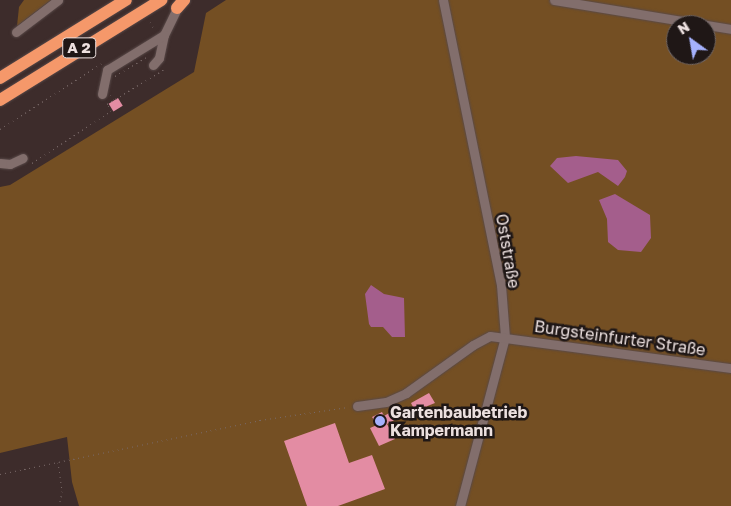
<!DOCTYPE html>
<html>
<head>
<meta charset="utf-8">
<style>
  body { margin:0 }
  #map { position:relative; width:731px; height:506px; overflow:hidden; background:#3d2c2b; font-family:"Golos Text",sans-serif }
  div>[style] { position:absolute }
  .green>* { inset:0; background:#744f23 }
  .water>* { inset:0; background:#a45e8c }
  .building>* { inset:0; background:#e38ca3; transform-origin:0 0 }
  .path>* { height:1px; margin-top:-0.5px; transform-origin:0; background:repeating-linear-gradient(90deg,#796968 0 1px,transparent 0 5px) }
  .roads { filter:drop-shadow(0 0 1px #584948) drop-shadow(0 0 1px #584948) }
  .minor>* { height:9px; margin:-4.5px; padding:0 4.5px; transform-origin:4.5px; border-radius:4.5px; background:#826e6c }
  .highway>* { height:12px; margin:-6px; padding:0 6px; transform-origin:6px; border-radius:6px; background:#f5986a }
  .dots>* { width:14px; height:14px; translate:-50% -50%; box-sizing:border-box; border:2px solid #1f1716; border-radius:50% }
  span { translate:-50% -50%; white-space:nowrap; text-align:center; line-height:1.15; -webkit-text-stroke:5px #1f1716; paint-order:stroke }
  .shield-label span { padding:1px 4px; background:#1f1716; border:1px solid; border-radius:4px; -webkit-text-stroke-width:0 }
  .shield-label { font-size:15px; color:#ece0df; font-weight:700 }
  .street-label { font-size:16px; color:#ece0df }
  .poi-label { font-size:16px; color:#ece0df; font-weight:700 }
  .left { translate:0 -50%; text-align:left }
  .north { position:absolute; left:666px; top:15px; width:50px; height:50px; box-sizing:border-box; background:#1f1716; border:1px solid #716766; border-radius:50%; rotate:328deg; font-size:14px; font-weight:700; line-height:20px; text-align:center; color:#ece0df }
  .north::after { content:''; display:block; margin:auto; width:18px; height:22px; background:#a5b1fc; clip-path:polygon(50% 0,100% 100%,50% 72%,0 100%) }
</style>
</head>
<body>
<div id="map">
  <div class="green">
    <i style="clip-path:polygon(24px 0,51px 0,17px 26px,19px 7px)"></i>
    <i style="clip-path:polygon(evenodd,226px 0,731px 0,731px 506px,79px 506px,72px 482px,67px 437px,0 453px,0 187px,10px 185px,194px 72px,206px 13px,226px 0,676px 25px,706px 25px,706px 55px,676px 55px,676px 25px)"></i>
  </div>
  <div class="water">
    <i style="clip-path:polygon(576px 156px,618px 160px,627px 171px,625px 177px,618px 186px,598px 172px,568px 183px,550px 166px,557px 158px)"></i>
    <i style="clip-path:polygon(615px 194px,650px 215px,651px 238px,641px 252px,618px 250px,608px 242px,607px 219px,599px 200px)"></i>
    <i style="clip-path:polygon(371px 285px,384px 294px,404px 298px,405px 337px,392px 337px,383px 327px,371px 327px,369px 324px,365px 294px)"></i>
  </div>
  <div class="building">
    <i style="left:118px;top:98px;width:9px;height:11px;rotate:58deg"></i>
    <i style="clip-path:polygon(429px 393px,435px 403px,415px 411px,411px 403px)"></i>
    <i style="clip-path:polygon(398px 408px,402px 416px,387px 424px,395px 439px,379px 446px,370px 428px,377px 425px,372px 417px,382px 412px,384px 416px)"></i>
    <i style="clip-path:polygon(335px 423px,349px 463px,372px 455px,385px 489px,338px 506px,307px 506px,284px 441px)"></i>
  </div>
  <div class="path">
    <i style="left:150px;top:22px;width:9px;rotate:58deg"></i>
    <i style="left:115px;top:76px;width:39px;rotate:-31deg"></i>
    <i style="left:110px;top:95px;width:7px;rotate:56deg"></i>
    <i style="left:0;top:129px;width:121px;rotate:-32.9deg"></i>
    <i style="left:32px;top:163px;width:95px;rotate:-33.4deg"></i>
    <i style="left:111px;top:111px;width:8px;rotate:-120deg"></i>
    <i style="left:107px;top:104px;width:66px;rotate:-31.3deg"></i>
    <i style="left:58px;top:462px;width:29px;rotate:82deg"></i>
    <i style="left:62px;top:491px;width:15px;rotate:101deg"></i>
    <i style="left:0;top:474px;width:266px;rotate:-11.7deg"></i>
    <i style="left:260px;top:420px;width:89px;rotate:-8.4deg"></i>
  </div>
  <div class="roads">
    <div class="minor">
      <i style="left:443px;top:0;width:291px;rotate:78.5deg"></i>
      <i style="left:501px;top:285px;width:52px;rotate:85.6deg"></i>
      <i style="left:505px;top:337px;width:175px;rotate:104.9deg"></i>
      <i style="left:554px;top:0;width:179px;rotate:9.3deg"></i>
      <i style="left:16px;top:32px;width:53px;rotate:-37.3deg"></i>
      <i style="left:153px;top:65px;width:9px;rotate:-49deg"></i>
      <i style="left:159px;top:58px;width:24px;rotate:-78deg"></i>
      <i style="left:164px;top:35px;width:30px;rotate:-64deg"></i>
      <i style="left:102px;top:94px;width:25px;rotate:-78deg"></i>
      <i style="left:107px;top:70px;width:67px;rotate:-31.6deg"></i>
      <i style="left:0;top:163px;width:10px;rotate:6deg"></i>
      <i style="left:10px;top:164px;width:14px;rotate:-25deg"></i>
      <i style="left:357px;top:406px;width:29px;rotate:-8deg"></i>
      <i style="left:386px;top:402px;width:22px;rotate:-24deg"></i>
      <i style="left:406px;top:393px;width:82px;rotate:-35.6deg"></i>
      <i style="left:473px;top:345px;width:19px;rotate:-28deg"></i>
      <i style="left:490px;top:336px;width:243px;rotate:7.6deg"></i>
    </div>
    <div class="highway">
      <i style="left:177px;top:8px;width:11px;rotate:-49deg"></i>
      <i style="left:0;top:78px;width:148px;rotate:-31.8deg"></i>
      <i style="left:0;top:100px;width:190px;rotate:-31.8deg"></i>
    </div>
  </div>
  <div class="dots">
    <i style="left:380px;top:421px;background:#a5b1fc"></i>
  </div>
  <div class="shield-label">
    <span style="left:79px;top:48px">A 2</span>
  </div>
  <div class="street-label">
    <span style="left:508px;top:251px;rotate:80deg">Oststraße</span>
    <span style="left:620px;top:338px;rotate:8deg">Burgsteinfurter Straße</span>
  </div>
  <div class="poi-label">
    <span class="left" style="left:390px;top:421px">Gartenbaubetrieb<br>Kampermann</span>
  </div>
  <div class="north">N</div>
</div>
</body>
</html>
